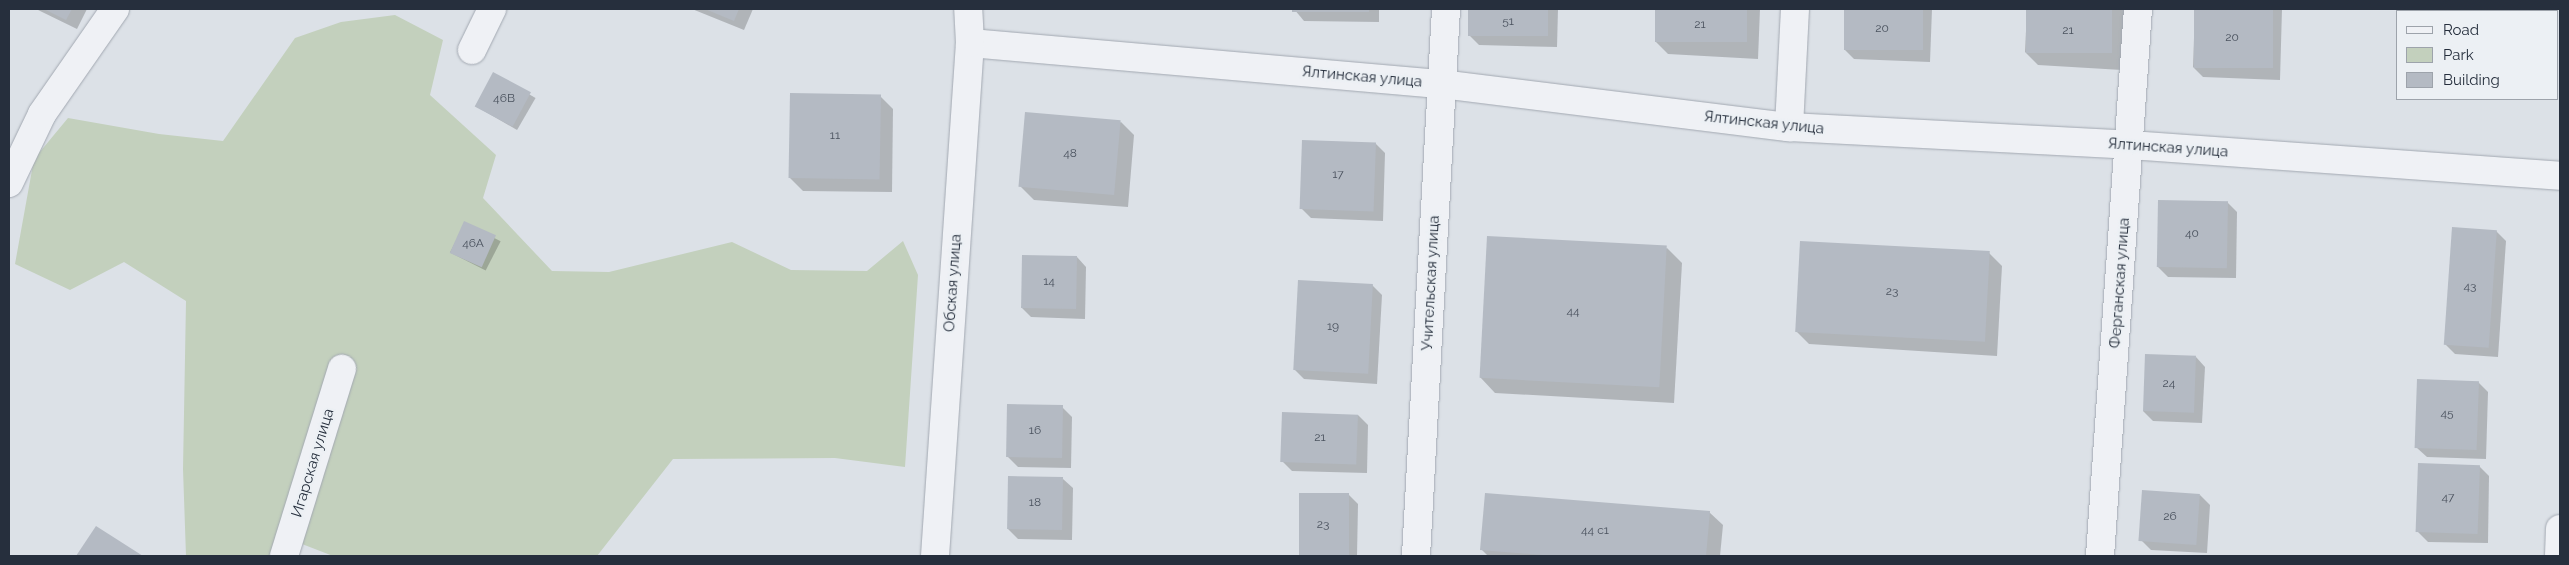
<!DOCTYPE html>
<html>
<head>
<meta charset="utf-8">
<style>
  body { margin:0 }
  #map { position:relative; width:2569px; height:565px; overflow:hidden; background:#dce1e7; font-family:Raleway,sans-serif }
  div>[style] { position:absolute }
  .green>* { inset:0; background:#c3d0bd }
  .shadow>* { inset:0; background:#0003; transform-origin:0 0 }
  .building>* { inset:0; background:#b4bac3; transform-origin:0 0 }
  .roads { filter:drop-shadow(0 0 1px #a2a8b1) drop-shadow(0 0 1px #a2a8b1) }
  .minor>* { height:28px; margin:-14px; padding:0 14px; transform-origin:14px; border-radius:14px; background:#eff1f5 }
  span { translate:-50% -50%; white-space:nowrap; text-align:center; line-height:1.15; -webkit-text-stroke:4.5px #ecf0f4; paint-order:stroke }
  .number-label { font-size:12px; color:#4a525e }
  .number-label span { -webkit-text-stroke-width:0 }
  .street-label { font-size:15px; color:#262f3d }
  .frame { position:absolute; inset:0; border:10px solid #262f3d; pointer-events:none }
  .legend { position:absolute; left:2396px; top:10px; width:162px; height:90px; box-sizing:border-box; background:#ecf0f4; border:1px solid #9da3ab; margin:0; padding:6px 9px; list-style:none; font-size:15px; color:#262f3d }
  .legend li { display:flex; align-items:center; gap:10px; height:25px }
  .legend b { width:25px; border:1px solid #9da3ab }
</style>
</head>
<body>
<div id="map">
  <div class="green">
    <i style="clip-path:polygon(395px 15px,443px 40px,430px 95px,496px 155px,483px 198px,552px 271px,609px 272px,732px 242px,791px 270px,867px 271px,903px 241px,918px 275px,905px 467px,835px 458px,673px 459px,597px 556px,333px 556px,302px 544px,274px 556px,186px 556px,183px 469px,186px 301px,124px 262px,70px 290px,15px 264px,34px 159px,68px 118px,159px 134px,223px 141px,295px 38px,341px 22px)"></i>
  </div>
  <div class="shadow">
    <i style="clip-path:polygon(36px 9px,87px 9px,77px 29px)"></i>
    <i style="clip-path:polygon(692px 9px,753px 9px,744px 30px)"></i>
    <i style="clip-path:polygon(1294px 9px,1379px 9px,1379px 22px,1304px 21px)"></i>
    <i style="clip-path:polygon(1469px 9px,1558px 9px,1557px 47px,1479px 45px,1469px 35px)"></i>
    <i style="clip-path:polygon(1657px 9px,1760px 9px,1758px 59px,1668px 54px,1655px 41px)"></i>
    <i style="clip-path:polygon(1846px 9px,1932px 9px,1930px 62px,1854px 59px,1844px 49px)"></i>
    <i style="clip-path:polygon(2027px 9px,2125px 9px,2122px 70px,2038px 65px,2025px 52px)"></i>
    <i style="clip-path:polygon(2195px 9px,2282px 9px,2280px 80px,2203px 77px,2193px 67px)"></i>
    <i style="clip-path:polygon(2427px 9px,2522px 9px,2427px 11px)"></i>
    <i style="left:494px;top:74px;width:48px;height:37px;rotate:30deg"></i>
    <i style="clip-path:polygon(880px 96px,893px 109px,892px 192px,803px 191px,790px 178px)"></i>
    <i style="clip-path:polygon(1121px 122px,1134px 135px,1128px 207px,1034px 200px,1021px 187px)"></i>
    <i style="clip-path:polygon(1375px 143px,1385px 153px,1383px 221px,1311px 218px,1301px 208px)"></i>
    <i style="clip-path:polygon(2227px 202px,2237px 212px,2236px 278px,2168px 277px,2158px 267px)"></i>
    <i style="left:465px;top:223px;width:40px;height:33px;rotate:27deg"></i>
    <i style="clip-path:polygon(2496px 231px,2506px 241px,2498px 357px,2455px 354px,2445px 344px)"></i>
    <i style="clip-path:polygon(1667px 248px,1682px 263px,1674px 403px,1495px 393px,1480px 377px)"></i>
    <i style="clip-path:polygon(1989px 253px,2002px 266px,1997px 356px,1809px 344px,1796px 331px)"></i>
    <i style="clip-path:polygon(1077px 257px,1086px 267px,1085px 319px,1031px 317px,1021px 307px)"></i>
    <i style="clip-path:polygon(1372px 285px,1382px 295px,1377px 384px,1304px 379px,1294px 369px)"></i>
    <i style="clip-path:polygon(2196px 357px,2205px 367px,2202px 423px,2153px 421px,2143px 411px)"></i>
    <i style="clip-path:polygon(2478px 382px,2488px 392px,2486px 459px,2427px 457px,2417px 448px)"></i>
    <i style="clip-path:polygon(1062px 407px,1072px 417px,1071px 468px,1018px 467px,1008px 457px)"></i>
    <i style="clip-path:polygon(1358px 415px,1368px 425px,1367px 473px,1292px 471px,1282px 461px)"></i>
    <i style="clip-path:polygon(2479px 466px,2489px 476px,2488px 543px,2428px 542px,2418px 532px)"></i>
    <i style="clip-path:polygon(1063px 479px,1073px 488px,1072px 540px,1018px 539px,1008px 529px)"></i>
    <i style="clip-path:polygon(1300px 494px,1348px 494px,1358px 504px,1357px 556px,1300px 556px)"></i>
    <i style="clip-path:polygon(2200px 495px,2210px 505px,2207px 553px,2151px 550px,2141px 540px)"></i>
    <i style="clip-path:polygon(1709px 512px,1723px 525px,1720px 556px,1488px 556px,1482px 550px)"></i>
    <i style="clip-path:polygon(96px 528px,141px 556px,78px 556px)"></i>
  </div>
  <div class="building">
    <i style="clip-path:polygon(44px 9px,72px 9px,66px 20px)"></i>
    <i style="clip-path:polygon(705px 9px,739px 9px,734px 21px)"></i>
    <i style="left:1292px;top:9px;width:77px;height:3px"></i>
    <i style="left:1468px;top:9px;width:80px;height:27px"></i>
    <i style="left:1655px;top:9px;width:92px;height:33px"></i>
    <i style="left:1844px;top:9px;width:79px;height:41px"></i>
    <i style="left:2026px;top:9px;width:86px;height:44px"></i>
    <i style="left:2194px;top:9px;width:79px;height:59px"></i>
    <i style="clip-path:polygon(2426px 9px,2509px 9px,2426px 11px)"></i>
    <i style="left:493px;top:72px;width:43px;height:39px;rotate:28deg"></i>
    <i style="left:790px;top:93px;width:91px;height:85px;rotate:1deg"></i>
    <i style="left:1025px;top:112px;width:96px;height:75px;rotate:5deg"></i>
    <i style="left:1302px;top:140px;width:74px;height:69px;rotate:2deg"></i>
    <i style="left:2158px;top:200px;width:70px;height:67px;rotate:1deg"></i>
    <i style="left:464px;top:221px;width:35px;height:35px;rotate:24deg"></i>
    <i style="left:2452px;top:227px;width:45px;height:118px;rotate:4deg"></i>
    <i style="left:1487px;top:236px;width:180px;height:142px;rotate:3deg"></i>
    <i style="left:1800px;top:241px;width:190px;height:91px;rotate:3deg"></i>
    <i style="left:1022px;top:255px;width:55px;height:53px;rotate:1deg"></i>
    <i style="left:1298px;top:280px;width:75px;height:90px;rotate:3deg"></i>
    <i style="left:2145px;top:354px;width:51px;height:57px;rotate:2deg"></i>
    <i style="left:2417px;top:379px;width:62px;height:69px;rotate:2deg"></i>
    <i style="left:1007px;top:404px;width:56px;height:53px;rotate:1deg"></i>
    <i style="left:1282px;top:412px;width:76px;height:50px;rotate:2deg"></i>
    <i style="left:2418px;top:463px;width:62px;height:69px;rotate:2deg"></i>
    <i style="left:1008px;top:476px;width:55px;height:53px;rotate:1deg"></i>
    <i style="left:2142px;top:490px;width:58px;height:51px;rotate:4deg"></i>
    <i style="left:1299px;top:493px;width:50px;height:63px"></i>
    <i style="clip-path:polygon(1485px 493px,1710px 511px,1706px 556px,1555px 556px,1480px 550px)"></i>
    <i style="clip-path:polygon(96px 526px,143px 556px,76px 556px)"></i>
  </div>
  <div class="roads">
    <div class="minor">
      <i style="left:970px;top:43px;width:474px;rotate:5deg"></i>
      <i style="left:1442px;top:84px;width:350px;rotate:7.1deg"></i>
      <i style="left:1789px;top:127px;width:341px;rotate:3deg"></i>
      <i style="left:2130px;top:145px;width:431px;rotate:4.1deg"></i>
      <i style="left:472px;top:50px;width:46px;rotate:-64deg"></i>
      <i style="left:1789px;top:127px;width:118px;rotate:-87.1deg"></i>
      <i style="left:9px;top:183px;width:76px;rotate:-64.4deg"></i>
      <i style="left:42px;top:114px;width:128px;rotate:-55.2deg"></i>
      <i style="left:284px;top:556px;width:196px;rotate:-72.8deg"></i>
      <i style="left:935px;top:556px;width:514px;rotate:-86.1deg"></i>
      <i style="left:970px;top:43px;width:34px;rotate:-93deg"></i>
      <i style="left:1416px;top:556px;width:548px;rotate:-86.86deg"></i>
      <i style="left:2100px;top:556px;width:548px;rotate:-86.03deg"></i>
      <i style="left:2559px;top:556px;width:27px;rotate:-88deg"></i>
    </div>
  </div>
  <div class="number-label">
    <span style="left:1508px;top:22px">51</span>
    <span style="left:1700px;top:25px">21</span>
    <span style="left:1882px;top:29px">20</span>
    <span style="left:2068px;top:31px">21</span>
    <span style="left:2232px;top:38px">20</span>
    <span style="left:504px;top:99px">46В</span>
    <span style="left:835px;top:136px">11</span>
    <span style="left:1070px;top:154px">48</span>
    <span style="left:1338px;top:175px">17</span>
    <span style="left:2192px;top:234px">40</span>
    <span style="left:473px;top:244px">46А</span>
    <span style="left:1049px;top:282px">14</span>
    <span style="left:2470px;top:287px">43</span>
    <span style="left:1892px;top:292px">23</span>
    <span style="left:1573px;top:312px">44</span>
    <span style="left:1333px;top:327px">19</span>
    <span style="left:2169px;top:384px">24</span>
    <span style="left:2447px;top:414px">45</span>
    <span style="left:1035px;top:431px">16</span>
    <span style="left:1320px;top:438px">21</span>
    <span style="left:2448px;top:498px">47</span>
    <span style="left:1035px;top:503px">18</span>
    <span style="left:2170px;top:517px">26</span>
    <span style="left:1323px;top:525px">23</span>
    <span style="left:1595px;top:531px">44 с1</span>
  </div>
  <div class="street-label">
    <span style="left:1362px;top:77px;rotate:5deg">Ялтинская улица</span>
    <span style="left:1764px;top:123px;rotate:6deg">Ялтинская улица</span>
    <span style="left:2168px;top:148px;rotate:4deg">Ялтинская улица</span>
    <span style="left:953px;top:283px;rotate:-86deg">Обская улица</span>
    <span style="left:1431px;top:283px;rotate:-87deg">Учительская улица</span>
    <span style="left:2120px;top:283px;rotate:-86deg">Ферганская улица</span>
    <span style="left:313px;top:463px;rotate:-73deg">Игарская улица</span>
  </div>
  <div class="frame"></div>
  <ul class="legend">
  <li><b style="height:6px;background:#eff1f5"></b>Road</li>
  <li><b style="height:14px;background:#c3d0bd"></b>Park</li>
  <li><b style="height:14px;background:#b4bac3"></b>Building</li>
  </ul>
</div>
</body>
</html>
